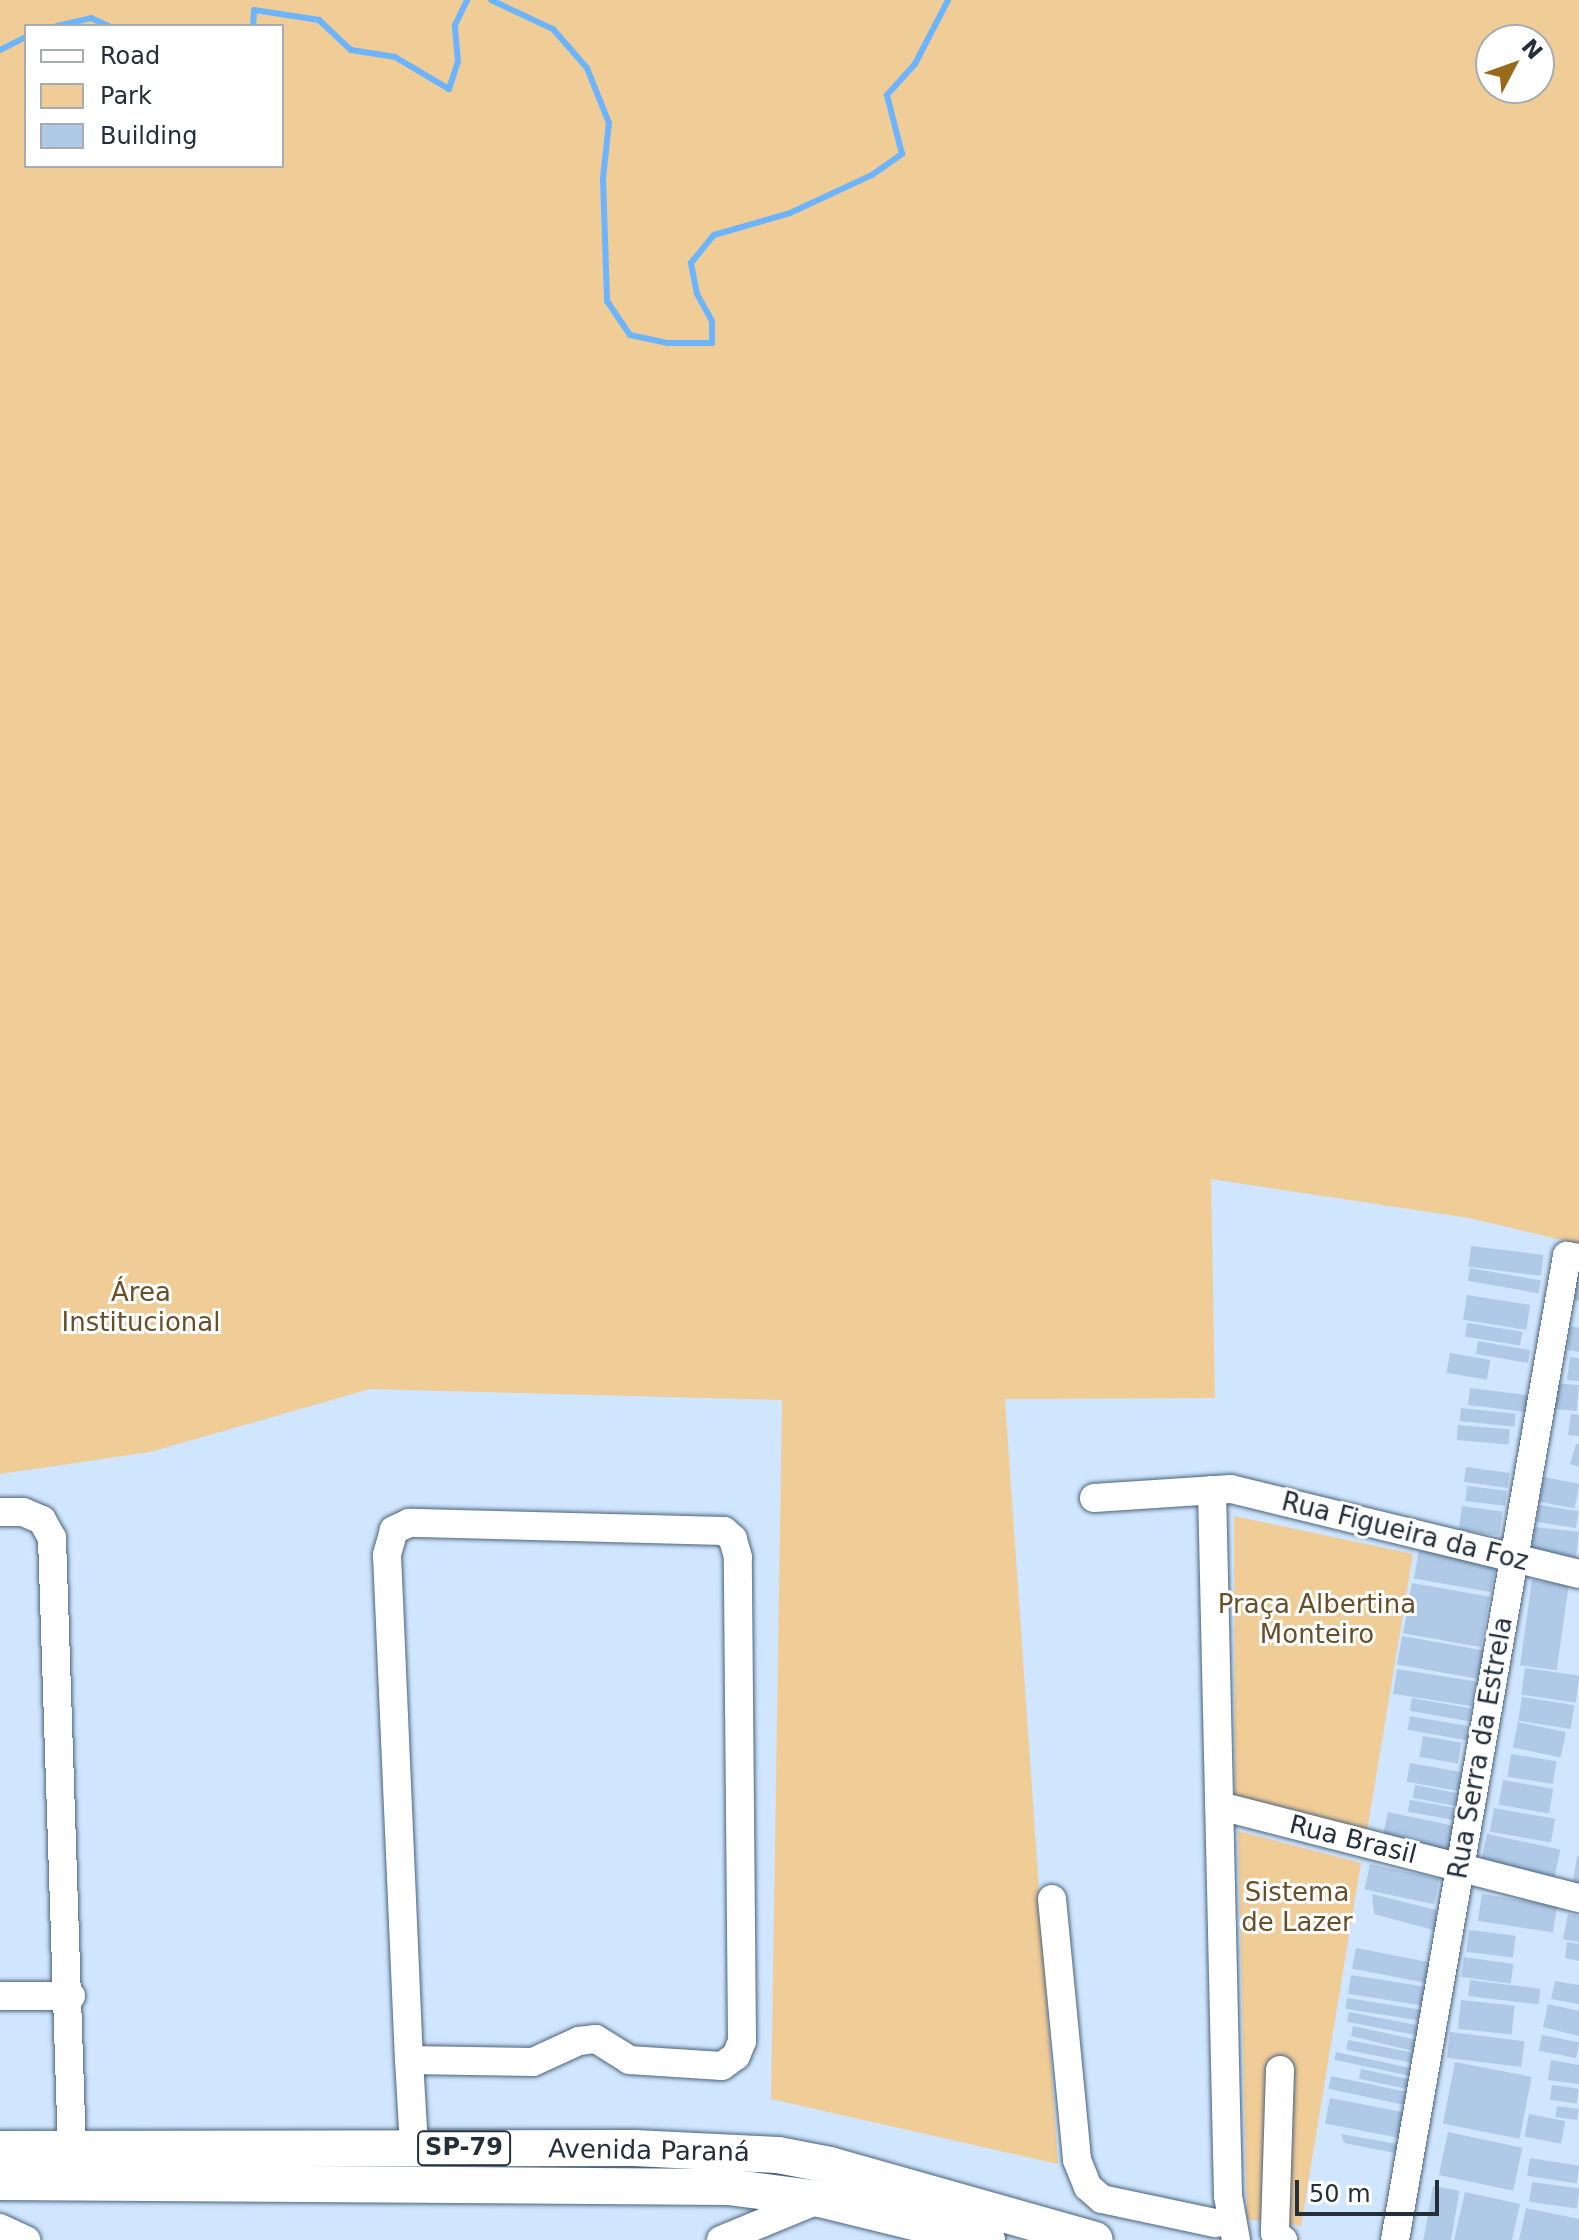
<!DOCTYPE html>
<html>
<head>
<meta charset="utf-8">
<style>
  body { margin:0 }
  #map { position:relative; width:1579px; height:2240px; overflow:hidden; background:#d0e6fe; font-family:"DejaVu Sans",sans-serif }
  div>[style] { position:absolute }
  .green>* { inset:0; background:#f0cc97 }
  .stream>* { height:6px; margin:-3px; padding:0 3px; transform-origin:3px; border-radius:3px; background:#6cb4fd }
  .building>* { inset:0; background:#afc9e6; transform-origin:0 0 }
  .roads { filter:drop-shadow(0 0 2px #4a627b) drop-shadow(0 0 2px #4a627b) }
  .minor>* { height:28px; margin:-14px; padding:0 14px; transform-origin:14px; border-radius:14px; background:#fff }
  .major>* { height:36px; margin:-18px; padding:0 18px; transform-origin:18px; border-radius:18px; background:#fff }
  span { translate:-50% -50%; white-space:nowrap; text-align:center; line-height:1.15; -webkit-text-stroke:6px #fff; paint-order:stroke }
  .shield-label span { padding:2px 6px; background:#fff; border:2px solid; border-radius:6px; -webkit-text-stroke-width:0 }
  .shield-label { font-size:24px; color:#242f3a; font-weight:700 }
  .park-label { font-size:26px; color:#674f29 }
  .street-label { font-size:26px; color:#242f3a }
  .legend { position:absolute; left:24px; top:24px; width:260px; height:144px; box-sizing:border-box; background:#fff; border:2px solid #a7acb0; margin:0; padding:10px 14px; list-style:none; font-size:24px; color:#242f3a }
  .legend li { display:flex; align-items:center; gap:16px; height:40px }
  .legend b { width:40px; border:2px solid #a7acb0 }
  .north { position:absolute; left:1475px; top:24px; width:80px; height:80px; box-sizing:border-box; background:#fff; border:2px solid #a7acb0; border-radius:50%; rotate:49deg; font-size:22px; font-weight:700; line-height:32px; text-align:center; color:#242f3a }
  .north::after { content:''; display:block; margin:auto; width:28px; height:36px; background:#986b1a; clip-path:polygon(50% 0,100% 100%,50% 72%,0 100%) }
  .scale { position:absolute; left:1295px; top:2180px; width:144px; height:36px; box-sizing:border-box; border:4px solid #242f3a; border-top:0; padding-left:10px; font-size:24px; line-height:28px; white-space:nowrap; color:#242f3a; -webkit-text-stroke:6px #fff; paint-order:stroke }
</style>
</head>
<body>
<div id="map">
  <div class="green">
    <i style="clip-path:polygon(evenodd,0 0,1579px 0,1579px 1244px,1469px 1218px,1211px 1179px,1215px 1398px,1005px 1399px,1058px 2164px,771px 2099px,782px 1400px,370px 1389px,150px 1452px,0 1474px,0 0,26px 26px,282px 26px,282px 166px,26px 166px,26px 26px,0 0,1491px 40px,1539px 40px,1539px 88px,1491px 88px,1491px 40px)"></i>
    <i style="clip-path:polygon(1234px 1516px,1413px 1554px,1366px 1837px,1235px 1802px)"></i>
    <i style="clip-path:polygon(1238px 1831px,1361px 1863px,1301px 2226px,1247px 2219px)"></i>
  </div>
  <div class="stream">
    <i style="left:491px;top:0;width:68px;rotate:25.1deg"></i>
    <i style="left:553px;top:29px;width:52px;rotate:48.9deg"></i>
    <i style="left:587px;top:68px;width:59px;rotate:68.2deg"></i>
    <i style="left:609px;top:123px;width:55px;rotate:96.2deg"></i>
    <i style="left:603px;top:178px;width:123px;rotate:88.1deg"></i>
    <i style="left:607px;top:301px;width:41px;rotate:55.9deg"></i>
    <i style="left:630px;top:335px;width:39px;rotate:12deg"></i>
    <i style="left:668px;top:343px;width:44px"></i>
    <i style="left:712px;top:343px;width:22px;rotate:-90deg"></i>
    <i style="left:712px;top:321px;width:31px;rotate:-119deg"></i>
    <i style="left:697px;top:294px;width:32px;rotate:-101deg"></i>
    <i style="left:691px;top:263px;width:36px;rotate:-51deg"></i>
    <i style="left:714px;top:235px;width:79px;rotate:-16.1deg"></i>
    <i style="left:790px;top:213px;width:90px;rotate:-24.9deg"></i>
    <i style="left:872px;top:175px;width:37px;rotate:-35deg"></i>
    <i style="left:902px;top:154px;width:61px;rotate:-104.3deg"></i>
    <i style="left:887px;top:95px;width:42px;rotate:-47.9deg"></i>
    <i style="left:915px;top:64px;width:72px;rotate:-62.7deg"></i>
    <i style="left:57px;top:26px;width:35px;rotate:-13deg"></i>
    <i style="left:91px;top:18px;width:20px;rotate:24deg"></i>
    <i style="left:253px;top:26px;width:16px;rotate:-86deg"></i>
    <i style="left:254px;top:10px;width:66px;rotate:8.7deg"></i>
    <i style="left:319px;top:20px;width:44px;rotate:43.2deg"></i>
    <i style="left:351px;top:50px;width:45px;rotate:9deg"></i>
    <i style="left:395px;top:57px;width:63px;rotate:30.7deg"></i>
    <i style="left:449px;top:89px;width:28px;rotate:-72deg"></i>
    <i style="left:458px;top:62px;width:37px;rotate:-95deg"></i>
    <i style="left:455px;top:25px;width:28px;rotate:-64deg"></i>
    <i style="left:0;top:50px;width:29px;rotate:-27deg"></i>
  </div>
  <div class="building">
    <i style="left:1471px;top:1246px;width:73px;height:21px;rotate:7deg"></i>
    <i style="left:1470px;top:1268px;width:72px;height:13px;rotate:10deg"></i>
    <i style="clip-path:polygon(1577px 1273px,1579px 1273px,1579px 1301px,1573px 1299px)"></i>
    <i style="left:1467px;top:1295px;width:64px;height:25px;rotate:9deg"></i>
    <i style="left:1467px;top:1323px;width:56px;height:14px;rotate:9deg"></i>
    <i style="clip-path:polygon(1571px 1326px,1579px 1328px,1579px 1352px,1567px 1350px)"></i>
    <i style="left:1478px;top:1341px;width:53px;height:13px;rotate:10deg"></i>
    <i style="left:1450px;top:1353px;width:41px;height:20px;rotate:10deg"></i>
    <i style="clip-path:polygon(1570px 1357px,1579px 1358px,1579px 1381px,1567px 1380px)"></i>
    <i style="left:1555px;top:1383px;width:24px;height:26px;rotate:5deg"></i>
    <i style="left:1470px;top:1388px;width:58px;height:17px;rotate:7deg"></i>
    <i style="left:1461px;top:1408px;width:55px;height:13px;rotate:6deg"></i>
    <i style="clip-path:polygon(1571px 1414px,1579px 1415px,1579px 1436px,1568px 1435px)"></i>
    <i style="left:1458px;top:1425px;width:52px;height:15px;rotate:5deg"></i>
    <i style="clip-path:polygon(1576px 1444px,1579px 1444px,1579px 1467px,1570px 1464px)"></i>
    <i style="left:1466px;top:1467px;width:44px;height:15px;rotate:8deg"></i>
    <i style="left:1544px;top:1477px;width:36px;height:25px;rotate:11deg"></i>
    <i style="left:1467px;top:1486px;width:40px;height:15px;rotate:7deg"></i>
    <i style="left:1539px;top:1505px;width:40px;height:17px;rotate:9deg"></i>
    <i style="left:1462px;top:1506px;width:41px;height:24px;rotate:8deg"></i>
    <i style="left:1534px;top:1527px;width:45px;height:26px;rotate:6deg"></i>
    <i style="left:1419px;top:1550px;width:78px;height:29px;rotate:10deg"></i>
    <i style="left:1532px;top:1580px;width:37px;height:86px;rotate:8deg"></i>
    <i style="left:1412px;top:1583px;width:79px;height:51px;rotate:10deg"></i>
    <i style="left:1402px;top:1636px;width:83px;height:29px;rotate:10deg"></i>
    <i style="left:1525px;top:1668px;width:55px;height:27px;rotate:8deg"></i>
    <i style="left:1397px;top:1669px;width:83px;height:25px;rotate:9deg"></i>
    <i style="left:1522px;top:1697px;width:53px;height:24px;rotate:9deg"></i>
    <i style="left:1412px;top:1698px;width:60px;height:13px;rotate:10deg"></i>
    <i style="left:1410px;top:1716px;width:64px;height:14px;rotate:10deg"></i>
    <i style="left:1518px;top:1722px;width:49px;height:26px;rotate:12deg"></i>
    <i style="left:1423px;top:1736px;width:39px;height:21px;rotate:10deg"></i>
    <i style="left:1511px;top:1754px;width:46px;height:23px;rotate:9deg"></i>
    <i style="left:1410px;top:1763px;width:56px;height:19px;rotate:10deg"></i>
    <i style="left:1503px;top:1780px;width:51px;height:25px;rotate:10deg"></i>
    <i style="left:1415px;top:1785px;width:49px;height:13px;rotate:11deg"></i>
    <i style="left:1410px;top:1800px;width:51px;height:12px;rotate:10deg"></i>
    <i style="left:1494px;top:1808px;width:62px;height:24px;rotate:10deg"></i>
    <i style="left:1388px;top:1812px;width:69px;height:25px;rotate:12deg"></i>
    <i style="left:1487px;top:1834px;width:75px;height:33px;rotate:12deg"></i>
    <i style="clip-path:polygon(1577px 1856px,1579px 1856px,1579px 1890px,1572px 1889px)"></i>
    <i style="left:1370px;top:1864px;width:71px;height:26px;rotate:12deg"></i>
    <i style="clip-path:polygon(1372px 1894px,1436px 1910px,1437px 1931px,1374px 1914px)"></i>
    <i style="left:1482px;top:1894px;width:76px;height:27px;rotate:9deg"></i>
    <i style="clip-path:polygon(1568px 1914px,1579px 1916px,1579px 1942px,1563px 1939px)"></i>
    <i style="left:1469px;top:1930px;width:47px;height:22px;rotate:7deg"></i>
    <i style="clip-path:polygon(1567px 1942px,1579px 1944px,1579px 1961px,1565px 1958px)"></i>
    <i style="left:1356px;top:1948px;width:76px;height:21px;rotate:11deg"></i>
    <i style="left:1464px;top:1957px;width:50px;height:20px;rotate:8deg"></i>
    <i style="left:1351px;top:1975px;width:75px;height:19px;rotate:9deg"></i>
    <i style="left:1470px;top:1980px;width:71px;height:16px;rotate:7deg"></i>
    <i style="clip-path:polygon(1555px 1981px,1579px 1985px,1579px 2004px,1551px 1999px)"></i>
    <i style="left:1347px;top:1998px;width:78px;height:11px;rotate:9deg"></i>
    <i style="left:1461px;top:2000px;width:54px;height:29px;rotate:6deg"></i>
    <i style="clip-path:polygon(1548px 2004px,1579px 2011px,1579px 2036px,1543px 2027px)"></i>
    <i style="left:1349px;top:2012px;width:71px;height:10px;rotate:11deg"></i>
    <i style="clip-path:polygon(1353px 2026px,1418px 2040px,1417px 2052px,1351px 2036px)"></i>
    <i style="left:1450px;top:2032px;width:75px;height:26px;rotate:7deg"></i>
    <i style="left:1542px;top:2035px;width:38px;height:16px;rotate:11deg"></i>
    <i style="left:1348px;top:2040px;width:66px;height:10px;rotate:11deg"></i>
    <i style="left:1336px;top:2052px;width:80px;height:8px;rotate:12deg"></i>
    <i style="clip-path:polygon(1551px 2060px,1579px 2065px,1579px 2084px,1548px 2080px)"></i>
    <i style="left:1455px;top:2062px;width:78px;height:63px;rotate:11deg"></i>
    <i style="left:1361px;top:2069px;width:52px;height:10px;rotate:12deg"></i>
    <i style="left:1331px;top:2076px;width:82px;height:13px;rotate:12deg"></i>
    <i style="left:1552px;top:2085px;width:27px;height:15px;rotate:8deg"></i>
    <i style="left:1330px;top:2098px;width:79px;height:26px;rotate:11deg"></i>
    <i style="left:1557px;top:2106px;width:22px;height:11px;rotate:8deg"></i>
    <i style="left:1529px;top:2114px;width:37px;height:23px;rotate:11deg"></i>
    <i style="left:1448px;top:2132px;width:76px;height:44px;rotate:12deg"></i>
    <i style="clip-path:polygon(1341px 2134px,1402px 2145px,1400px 2154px,1344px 2143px)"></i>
    <i style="left:1530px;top:2158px;width:50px;height:18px;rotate:9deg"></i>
    <i style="left:1532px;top:2182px;width:48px;height:20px;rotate:8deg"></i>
    <i style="left:1433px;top:2186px;width:27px;height:55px;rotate:10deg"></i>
    <i style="clip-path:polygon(1465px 2192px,1520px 2204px,1512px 2240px,1454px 2240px)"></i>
    <i style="clip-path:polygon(1526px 2208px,1579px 2219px,1579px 2240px,1519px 2240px)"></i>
  </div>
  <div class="roads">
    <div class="minor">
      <i style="left:1212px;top:1490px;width:706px;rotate:88.7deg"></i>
      <i style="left:1228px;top:2196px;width:45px;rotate:79.7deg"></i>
      <i style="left:1094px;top:1498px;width:137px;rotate:-3.8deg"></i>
      <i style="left:1231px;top:1489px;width:358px;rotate:13.7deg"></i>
      <i style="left:0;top:1512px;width:23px"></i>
      <i style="left:23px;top:1512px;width:21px;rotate:23deg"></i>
      <i style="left:42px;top:1520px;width:21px;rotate:61deg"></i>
      <i style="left:52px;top:1538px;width:611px;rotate:88.13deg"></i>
      <i style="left:1220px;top:1806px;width:371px;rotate:14.4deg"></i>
      <i style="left:1052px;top:1899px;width:262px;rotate:84.5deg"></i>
      <i style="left:1077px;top:2160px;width:29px;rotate:68deg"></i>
      <i style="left:1088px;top:2187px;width:18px;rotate:41deg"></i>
      <i style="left:1102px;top:2199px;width:116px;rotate:12deg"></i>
      <i style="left:0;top:1996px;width:71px"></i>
      <i style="left:409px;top:2060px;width:124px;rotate:0.9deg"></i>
      <i style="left:533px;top:2062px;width:51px;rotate:-24.5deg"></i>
      <i style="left:579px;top:2041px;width:17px;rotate:-7deg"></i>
      <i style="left:596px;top:2039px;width:39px;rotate:32deg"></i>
      <i style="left:629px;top:2060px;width:93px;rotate:3.7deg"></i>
      <i style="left:722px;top:2066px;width:17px;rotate:-36deg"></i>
      <i style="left:736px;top:2056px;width:16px;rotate:-68deg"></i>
      <i style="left:742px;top:2041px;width:484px;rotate:-90.5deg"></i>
      <i style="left:738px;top:1557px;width:19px;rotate:-106deg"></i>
      <i style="left:733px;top:1539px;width:12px;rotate:-138deg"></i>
      <i style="left:724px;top:1531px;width:315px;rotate:-178.5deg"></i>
      <i style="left:409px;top:1523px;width:17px;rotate:155deg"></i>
      <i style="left:394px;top:1530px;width:26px;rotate:106deg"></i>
      <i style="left:387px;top:1555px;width:505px;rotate:87.51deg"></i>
      <i style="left:409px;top:2060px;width:88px;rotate:86.7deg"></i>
      <i style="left:1280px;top:2070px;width:163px;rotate:91.8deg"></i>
      <i style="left:1275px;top:2233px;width:11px;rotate:41deg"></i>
      <i style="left:0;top:2228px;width:29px;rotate:25deg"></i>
      <i style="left:721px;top:2240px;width:107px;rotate:-22.5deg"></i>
      <i style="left:1395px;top:2240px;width:999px;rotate:-80.09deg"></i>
      <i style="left:1567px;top:1256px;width:12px;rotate:9deg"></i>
    </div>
    <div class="major">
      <i style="left:0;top:2149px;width:634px;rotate:-0.09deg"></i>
      <i style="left:634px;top:2148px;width:144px;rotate:2.8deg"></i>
      <i style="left:778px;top:2155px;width:53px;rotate:10.9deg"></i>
      <i style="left:830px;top:2165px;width:275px;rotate:15.8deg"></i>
      <i style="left:0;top:2182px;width:728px;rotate:0.39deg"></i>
      <i style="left:728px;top:2187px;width:93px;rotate:7.4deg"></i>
      <i style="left:820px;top:2199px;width:172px;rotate:13.8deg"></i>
    </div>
  </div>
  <div class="shield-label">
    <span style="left:464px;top:2148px">SP-79</span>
  </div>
  <div class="park-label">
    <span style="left:141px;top:1308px">Área<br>Institucional</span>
    <span style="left:1317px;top:1620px">Praça Albertina<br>Monteiro</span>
    <span style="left:1297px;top:1908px">Sistema<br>de Lazer</span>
  </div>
  <div class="street-label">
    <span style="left:1405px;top:1532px;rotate:14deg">Rua Figueira da Foz</span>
    <span style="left:1481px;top:1748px;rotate:-80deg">Rua Serra da Estrela</span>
    <span style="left:1353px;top:1840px;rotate:14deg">Rua Brasil</span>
    <span style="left:649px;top:2151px;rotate:1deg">Avenida Paraná</span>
  </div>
  <ul class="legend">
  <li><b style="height:10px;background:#fff"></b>Road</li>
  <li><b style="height:22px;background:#f0cc97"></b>Park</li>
  <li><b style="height:22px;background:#afc9e6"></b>Building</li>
  </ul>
  <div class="north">N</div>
  <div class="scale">50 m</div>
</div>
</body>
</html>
